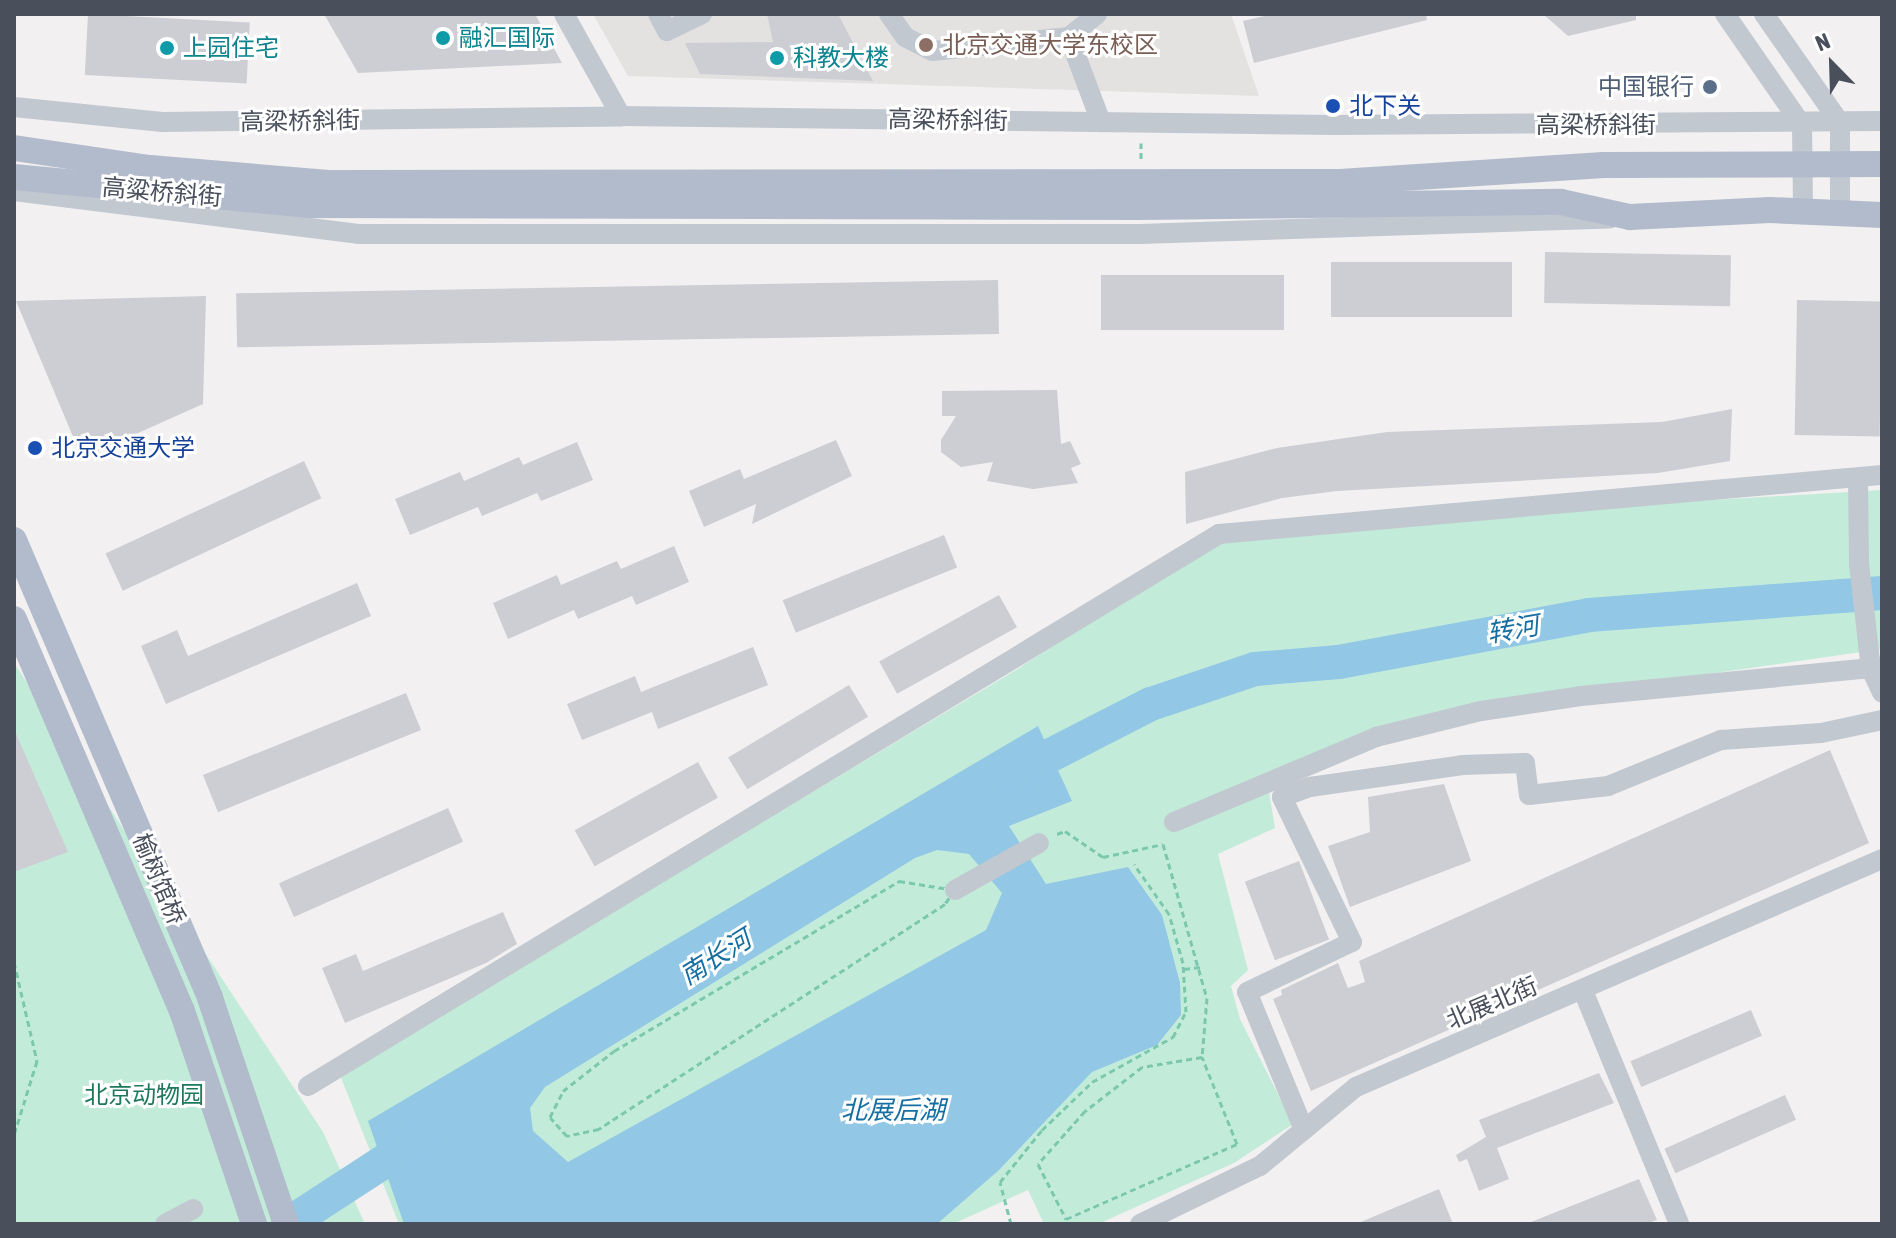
<!DOCTYPE html>
<html>
<head>
<meta charset="utf-8">
<style>
  body { margin:0 }
  #map { position:relative; width:1896px; height:1238px; overflow:hidden; background:#f2f0f0; font-family:"Asap Condensed","Noto Sans SC",sans-serif }
  div>[style] { position:absolute }
  .education>* { inset:0; background:#e3e2e1 }
  .green>* { inset:0; background:#c2ecd9 }
  .water>* { inset:0; background:#92c7e6 }
  .river>* { height:34px; margin:-17px; padding:0 17px; transform-origin:17px; border-radius:17px; background:#92c7e6 }
  .building>* { inset:0; background:#cdced4; transform-origin:0 0 }
  .path>* { height:3px; margin-top:-1.5px; transform-origin:0; background:repeating-linear-gradient(90deg,#7cc8ae 0 6px,transparent 0 10px) }
  .minor>* { height:20px; margin:-10px; padding:0 10px; transform-origin:10px; border-radius:10px; background:#c2c8d0 }
  .major>* { height:26px; margin:-13px; padding:0 13px; transform-origin:13px; border-radius:13px; background:#b2bbcc }
  .dots>* { width:22px; height:22px; translate:-50% -50%; box-sizing:border-box; border:4px solid #fff; border-radius:50% }
  span { translate:-50% -50%; white-space:nowrap; text-align:center; line-height:1.15; -webkit-text-stroke:6px #fff; paint-order:stroke }
  .culture-label { font-size:24px; color:#0d838f }
  .left { translate:0 -50%; text-align:left }
  .education-label { font-size:24px; color:#785e54 }
  .service-label { font-size:24px; color:#4e5e75 }
  .right { translate:-100% -50%; text-align:right }
  .transit-label { font-size:24px; color:#164399 }
  .street-label { font-size:24px; color:#49505c }
  .park-label { font-size:24px; color:#1e795a }
  .water-label { font-size:26px; color:#176ea1; font-style:italic }
  .frame { position:absolute; inset:0; border:16px solid #49505c; pointer-events:none }
  .north { position:absolute; left:1792px; top:24px; width:80px; height:80px; -webkit-text-stroke:6px #fff; paint-order:stroke; rotate:337deg; font-size:22px; font-weight:700; line-height:32px; text-align:center; color:#49505c }
  .north::after { content:''; display:block; margin:auto; width:28px; height:36px; background:#49505c; clip-path:polygon(50% 0,100% 100%,50% 72%,0 100%) }
</style>
</head>
<body>
<div id="map">
  <div class="education">
    <i style="clip-path:polygon(593px 14px,1231px 14px,1259px 96px,628px 76px)"></i>
  </div>
  <div class="green">
    <i style="clip-path:polygon(1882px 490px,1882px 649px,1472px 708px,1269px 792px,1275px 828px,1218px 854px,1248px 970px,1231px 986px,1240px 1019px,1293px 1124px,1234px 1163px,1098px 1224px,1044px 1224px,1028px 1190px,953px 1224px,399px 1224px,340px 1075px,1016px 670px,1220px 537px,1412px 518px)"></i>
    <i style="clip-path:polygon(14px 663px,323px 1132px,365px 1224px,14px 1224px)"></i>
  </div>
  <div class="water">
    <i style="clip-path:polygon(evenodd,1038px 726px,1072px 801px,1009px 826px,1046px 884px,1128px 867px,1162px 915px,1180px 983px,1181px 1015px,1157px 1045px,1092px 1072px,999px 1170px,937px 1224px,404px 1224px,368px 1121px,1038px 726px,937px 850px,969px 854px,1002px 893px,986px 930px,568px 1162px,533px 1131px,530px 1108px,545px 1087px,915px 858px,937px 850px)"></i>
  </div>
  <div class="river">
    <i style="left:1012px;top:775px;width:156px;rotate:-27.1deg"></i>
    <i style="left:1151px;top:704px;width:110px;rotate:-18.6deg"></i>
    <i style="left:1255px;top:669px;width:84px;rotate:-4.8deg"></i>
    <i style="left:1339px;top:662px;width:254px;rotate:-10.6deg"></i>
    <i style="left:1589px;top:615px;width:294px;rotate:-4.3deg"></i>
    <i style="left:288px;top:1224px;width:160px;rotate:-33deg"></i>
  </div>
  <div class="building">
    <i style="left:88px;top:14px;width:162px;height:61px;rotate:3deg"></i>
    <i style="clip-path:polygon(324px 14px,535px 14px,562px 63px,358px 73px)"></i>
    <i style="clip-path:polygon(767px 14px,838px 14px,873px 81px,700px 74px,685px 43px,773px 42px)"></i>
    <i style="clip-path:polygon(1273px 14px,1426px 14px,1427px 20px,1254px 63px,1243px 21px)"></i>
    <i style="clip-path:polygon(1543px 14px,1636px 14px,1636px 20px,1568px 36px)"></i>
    <i style="left:1545px;top:252px;width:186px;height:51px;rotate:1deg"></i>
    <i style="left:1331px;top:262px;width:181px;height:55px"></i>
    <i style="left:1284px;top:275px;width:55px;height:183px;rotate:90deg"></i>
    <i style="left:998px;top:280px;width:54px;height:762px;rotate:89deg"></i>
    <i style="clip-path:polygon(206px 296px,203px 404px,82px 458px,16px 301px)"></i>
    <i style="left:1797px;top:300px;width:85px;height:135px;rotate:1deg"></i>
    <i style="clip-path:polygon(1057px 390px,1061px 444px,1070px 441px,1081px 464px,1071px 468px,1078px 483px,1033px 489px,987px 481px,993px 462px,961px 467px,941px 452px,941px 440px,956px 416px,942px 416px,942px 391px)"></i>
    <i style="clip-path:polygon(1732px 409px,1730px 461px,1658px 473px,1337px 491px,1282px 498px,1186px 524px,1185px 472px,1277px 448px,1387px 432px,1662px 422px)"></i>
    <i style="clip-path:polygon(836px 440px,852px 476px,752px 524px,756px 504px,704px 527px,689px 491px,740px 469px,744px 479px)"></i>
    <i style="clip-path:polygon(577px 442px,593px 480px,541px 501px,537px 493px,482px 516px,478px 507px,410px 535px,395px 499px,460px 472px,464px 481px,519px 457px,523px 465px)"></i>
    <i style="left:304px;top:461px;width:41px;height:219px;rotate:65deg"></i>
    <i style="left:944px;top:535px;width:35px;height:174px;rotate:68deg"></i>
    <i style="clip-path:polygon(674px 546px,689px 582px,636px 605px,632px 596px,578px 619px,574px 610px,508px 639px,493px 603px,557px 575px,561px 585px,617px 561px,621px 569px)"></i>
    <i style="clip-path:polygon(357px 583px,371px 616px,166px 704px,141px 646px,177px 630px,188px 656px)"></i>
    <i style="left:999px;top:595px;width:37px;height:137px;rotate:61deg"></i>
    <i style="clip-path:polygon(753px 647px,768px 685px,658px 729px,652px 712px,582px 740px,567px 704px,635px 676px,641px 692px)"></i>
    <i style="left:849px;top:685px;width:37px;height:141px;rotate:59deg"></i>
    <i style="left:406px;top:693px;width:40px;height:219px;rotate:68deg"></i>
    <i style="clip-path:polygon(14px 729px,68px 852px,14px 872px)"></i>
    <i style="clip-path:polygon(1830px 750px,1869px 843px,1311px 1091px,1273px 999px,1282px 995px,1281px 990px,1338px 963px,1348px 988px,1365px 982px,1359px 961px)"></i>
    <i style="left:698px;top:762px;width:41px;height:141px;rotate:61deg"></i>
    <i style="clip-path:polygon(1444px 784px,1471px 861px,1350px 907px,1328px 846px,1370px 832px,1368px 797px)"></i>
    <i style="left:448px;top:808px;width:37px;height:185px;rotate:66deg"></i>
    <i style="left:1299px;top:861px;width:84px;height:58px;rotate:69deg"></i>
    <i style="clip-path:polygon(503px 912px,517px 944px,486px 963px,345px 1023px,322px 968px,356px 954px,363px 971px)"></i>
    <i style="left:1751px;top:1010px;width:28px;height:131px;rotate:67deg"></i>
    <i style="clip-path:polygon(1599px 1073px,1614px 1103px,1497px 1148px,1509px 1179px,1479px 1191px,1467px 1159px,1459px 1162px,1456px 1155px,1486px 1137px,1479px 1120px)"></i>
    <i style="left:1785px;top:1095px;width:27px;height:132px;rotate:66deg"></i>
    <i style="clip-path:polygon(1639px 1179px,1657px 1220px,1645px 1224px,1526px 1224px)"></i>
    <i style="clip-path:polygon(1439px 1189px,1453px 1224px,1356px 1224px)"></i>
  </div>
  <div class="path">
    <i style="left:1141px;top:159px;width:16px;rotate:-90deg"></i>
    <i style="left:1057px;top:834px;width:9px;rotate:-21deg"></i>
    <i style="left:1065px;top:831px;width:46px;rotate:34.4deg"></i>
    <i style="left:1103px;top:857px;width:61px;rotate:-12.2deg"></i>
    <i style="left:1163px;top:844px;width:160px;rotate:74.1deg"></i>
    <i style="left:1207px;top:998px;width:59px;rotate:94.8deg"></i>
    <i style="left:1202px;top:1057px;width:61px;rotate:170.5deg"></i>
    <i style="left:1142px;top:1067px;width:72px;rotate:142.3deg"></i>
    <i style="left:1085px;top:1111px;width:71px;rotate:131.6deg"></i>
    <i style="left:1038px;top:1164px;width:62px;rotate:63deg"></i>
    <i style="left:1066px;top:1219px;width:187px;rotate:-23.7deg"></i>
    <i style="left:1237px;top:1144px;width:94px;rotate:-111.9deg"></i>
    <i style="left:899px;top:881px;width:57px;rotate:9.1deg"></i>
    <i style="left:955px;top:890px;width:17px;rotate:126deg"></i>
    <i style="left:945px;top:904px;width:413px;rotate:147deg"></i>
    <i style="left:599px;top:1129px;width:33px;rotate:168deg"></i>
    <i style="left:567px;top:1136px;width:25px;rotate:-132deg"></i>
    <i style="left:550px;top:1117px;width:29px;rotate:-63deg"></i>
    <i style="left:563px;top:1091px;width:65px;rotate:-38.1deg"></i>
    <i style="left:614px;top:1051px;width:332px;rotate:-30.8deg"></i>
    <i style="left:14px;top:962px;width:102px;rotate:76.9deg"></i>
    <i style="left:37px;top:1061px;width:77px;rotate:107.3deg"></i>
    <i style="left:1184px;top:969px;width:16px;rotate:-7deg"></i>
    <i style="left:1011px;top:1224px;width:43px;rotate:-104.7deg"></i>
    <i style="left:1000px;top:1182px;width:67px;rotate:-51.1deg"></i>
    <i style="left:1042px;top:1130px;width:69px;rotate:-43.8deg"></i>
    <i style="left:1092px;top:1082px;width:93px;rotate:-29.1deg"></i>
    <i style="left:1173px;top:1037px;width:28px;rotate:-63deg"></i>
    <i style="left:1186px;top:1012px;width:49px;rotate:-93.5deg"></i>
    <i style="left:1183px;top:963px;width:51px;rotate:-105.9deg"></i>
    <i style="left:1169px;top:914px;width:61px;rotate:-125deg"></i>
  </div>
  <div class="minor">
    <i style="left:564px;top:14px;width:117px;rotate:60.8deg"></i>
    <i style="left:658px;top:14px;width:19px;rotate:62deg"></i>
    <i style="left:667px;top:31px;width:39px;rotate:-26deg"></i>
    <i style="left:889px;top:14px;width:28px;rotate:55deg"></i>
    <i style="left:905px;top:37px;width:31px;rotate:27deg"></i>
    <i style="left:933px;top:51px;width:137px;rotate:-5.9deg"></i>
    <i style="left:1069px;top:37px;width:36px;rotate:-39deg"></i>
    <i style="left:1725px;top:14px;width:135px;rotate:55.3deg"></i>
    <i style="left:1764px;top:14px;width:133px;rotate:55.1deg"></i>
    <i style="left:1069px;top:37px;width:91px;rotate:69.4deg"></i>
    <i style="left:14px;top:107px;width:149px;rotate:5.8deg"></i>
    <i style="left:162px;top:122px;width:459px;rotate:-0.7deg"></i>
    <i style="left:621px;top:116px;width:715px;rotate:0.72deg"></i>
    <i style="left:1336px;top:125px;width:546px;rotate:-0.42deg"></i>
    <i style="left:1802px;top:125px;width:85px;rotate:89.3deg"></i>
    <i style="left:14px;top:191px;width:347px;rotate:7.1deg"></i>
    <i style="left:358px;top:234px;width:782px"></i>
    <i style="left:1140px;top:234px;width:470px;rotate:-1.9deg"></i>
    <i style="left:1840px;top:211px;width:88px;rotate:-90deg"></i>
    <i style="left:1858px;top:478px;width:86px;rotate:89.3deg"></i>
    <i style="left:1859px;top:564px;width:106px;rotate:83.5deg"></i>
    <i style="left:1871px;top:669px;width:26px;rotate:65deg"></i>
    <i style="left:1174px;top:822px;width:219px;rotate:-22.8deg"></i>
    <i style="left:1376px;top:737px;width:108px;rotate:-13.9deg"></i>
    <i style="left:1481px;top:711px;width:101px;rotate:-8.5deg"></i>
    <i style="left:1581px;top:696px;width:302px;rotate:-5.5deg"></i>
    <i style="left:955px;top:890px;width:96px;rotate:-29.2deg"></i>
    <i style="left:1584px;top:993px;width:250px;rotate:67.6deg"></i>
    <i style="left:308px;top:1086px;width:1065px;rotate:-31.21deg"></i>
    <i style="left:1219px;top:534px;width:666px;rotate:-5.09deg"></i>
    <i style="left:1304px;top:1130px;width:149px;rotate:-112.4deg"></i>
    <i style="left:1247px;top:992px;width:116px;rotate:-25.5deg"></i>
    <i style="left:1352px;top:942px;width:161px;rotate:-115.8deg"></i>
    <i style="left:1282px;top:797px;width:30px;rotate:-20deg"></i>
    <i style="left:1310px;top:787px;width:154px;rotate:-8.2deg"></i>
    <i style="left:1462px;top:765px;width:63px;rotate:-1.8deg"></i>
    <i style="left:1525px;top:763px;width:32px;rotate:83deg"></i>
    <i style="left:1529px;top:795px;width:80px;rotate:-6.5deg"></i>
    <i style="left:1608px;top:786px;width:122px;rotate:-22.2deg"></i>
    <i style="left:1721px;top:740px;width:100px;rotate:-4deg"></i>
    <i style="left:1821px;top:733px;width:62px;rotate:-12deg"></i>
    <i style="left:165px;top:1224px;width:32px;rotate:-28deg"></i>
    <i style="left:1140px;top:1224px;width:133px;rotate:-25.8deg"></i>
    <i style="left:1260px;top:1166px;width:124px;rotate:-39.5deg"></i>
    <i style="left:1356px;top:1087px;width:573px;rotate:-23.43deg"></i>
  </div>
  <div class="major">
    <i style="left:14px;top:148px;width:137px;rotate:8.4deg"></i>
    <i style="left:150px;top:168px;width:179px;rotate:4.8deg"></i>
    <i style="left:328px;top:183px;width:1012px;rotate:-0.06deg"></i>
    <i style="left:1340px;top:182px;width:264px;rotate:-3.7deg"></i>
    <i style="left:1603px;top:165px;width:279px;rotate:-0.2deg"></i>
    <i style="left:14px;top:177px;width:297px;rotate:5.4deg"></i>
    <i style="left:310px;top:205px;width:830px;rotate:0.14deg"></i>
    <i style="left:1140px;top:207px;width:421px;rotate:-0.7deg"></i>
    <i style="left:1561px;top:202px;width:71px;rotate:12.3deg"></i>
    <i style="left:1630px;top:217px;width:140px;rotate:-2.9deg"></i>
    <i style="left:1770px;top:210px;width:112px;rotate:2.6deg"></i>
    <i style="left:14px;top:540px;width:498px;rotate:66.8deg"></i>
    <i style="left:210px;top:998px;width:238px;rotate:71.4deg"></i>
    <i style="left:14px;top:619px;width:426px;rotate:66.8deg"></i>
    <i style="left:182px;top:1011px;width:225px;rotate:71.3deg"></i>
  </div>
  <div class="dots">
    <i style="left:443px;top:38px;background:#0f9aa8"></i>
    <i style="left:926px;top:45px;background:#8d6e63"></i>
    <i style="left:167px;top:48px;background:#0f9aa8"></i>
    <i style="left:777px;top:58px;background:#0f9aa8"></i>
    <i style="left:1710px;top:87px;background:#5c6f8a"></i>
    <i style="left:1333px;top:106px;background:#1a4fb4"></i>
    <i style="left:35px;top:448px;background:#1a4fb4"></i>
  </div>
  <div class="culture-label">
    <span class="left" style="left:459px;top:38px">融汇国际</span>
    <span class="left" style="left:183px;top:48px">上园住宅</span>
    <span class="left" style="left:793px;top:58px">科教大楼</span>
  </div>
  <div class="education-label">
    <span class="left" style="left:942px;top:45px">北京交通大学东校区</span>
  </div>
  <div class="service-label">
    <span class="right" style="left:1694px;top:87px">中国银行</span>
  </div>
  <div class="transit-label">
    <span class="left" style="left:1349px;top:106px">北下关</span>
    <span class="left" style="left:51px;top:448px">北京交通大学</span>
  </div>
  <div class="street-label">
    <span style="left:948px;top:120px;rotate:1deg">高梁桥斜街</span>
    <span style="left:300px;top:121px;rotate:-1deg">高梁桥斜街</span>
    <span style="left:1596px;top:125px">高梁桥斜街</span>
    <span style="left:162px;top:192px;rotate:5deg">高粱桥斜街</span>
    <span style="left:159px;top:879px;rotate:67deg">榆树馆桥</span>
    <span style="left:1492px;top:1003px;rotate:-23deg">北展北街</span>
  </div>
  <div class="park-label">
    <span style="left:144px;top:1095px">北京动物园</span>
  </div>
  <div class="water-label">
    <span style="left:1513px;top:630px;rotate:-10deg">转河</span>
    <span style="left:716px;top:958px;rotate:-32deg">南长河</span>
    <span style="left:893px;top:1111px">北展后湖</span>
  </div>
  <div class="frame"></div>
  <div class="north">N</div>
</div>
</body>
</html>
